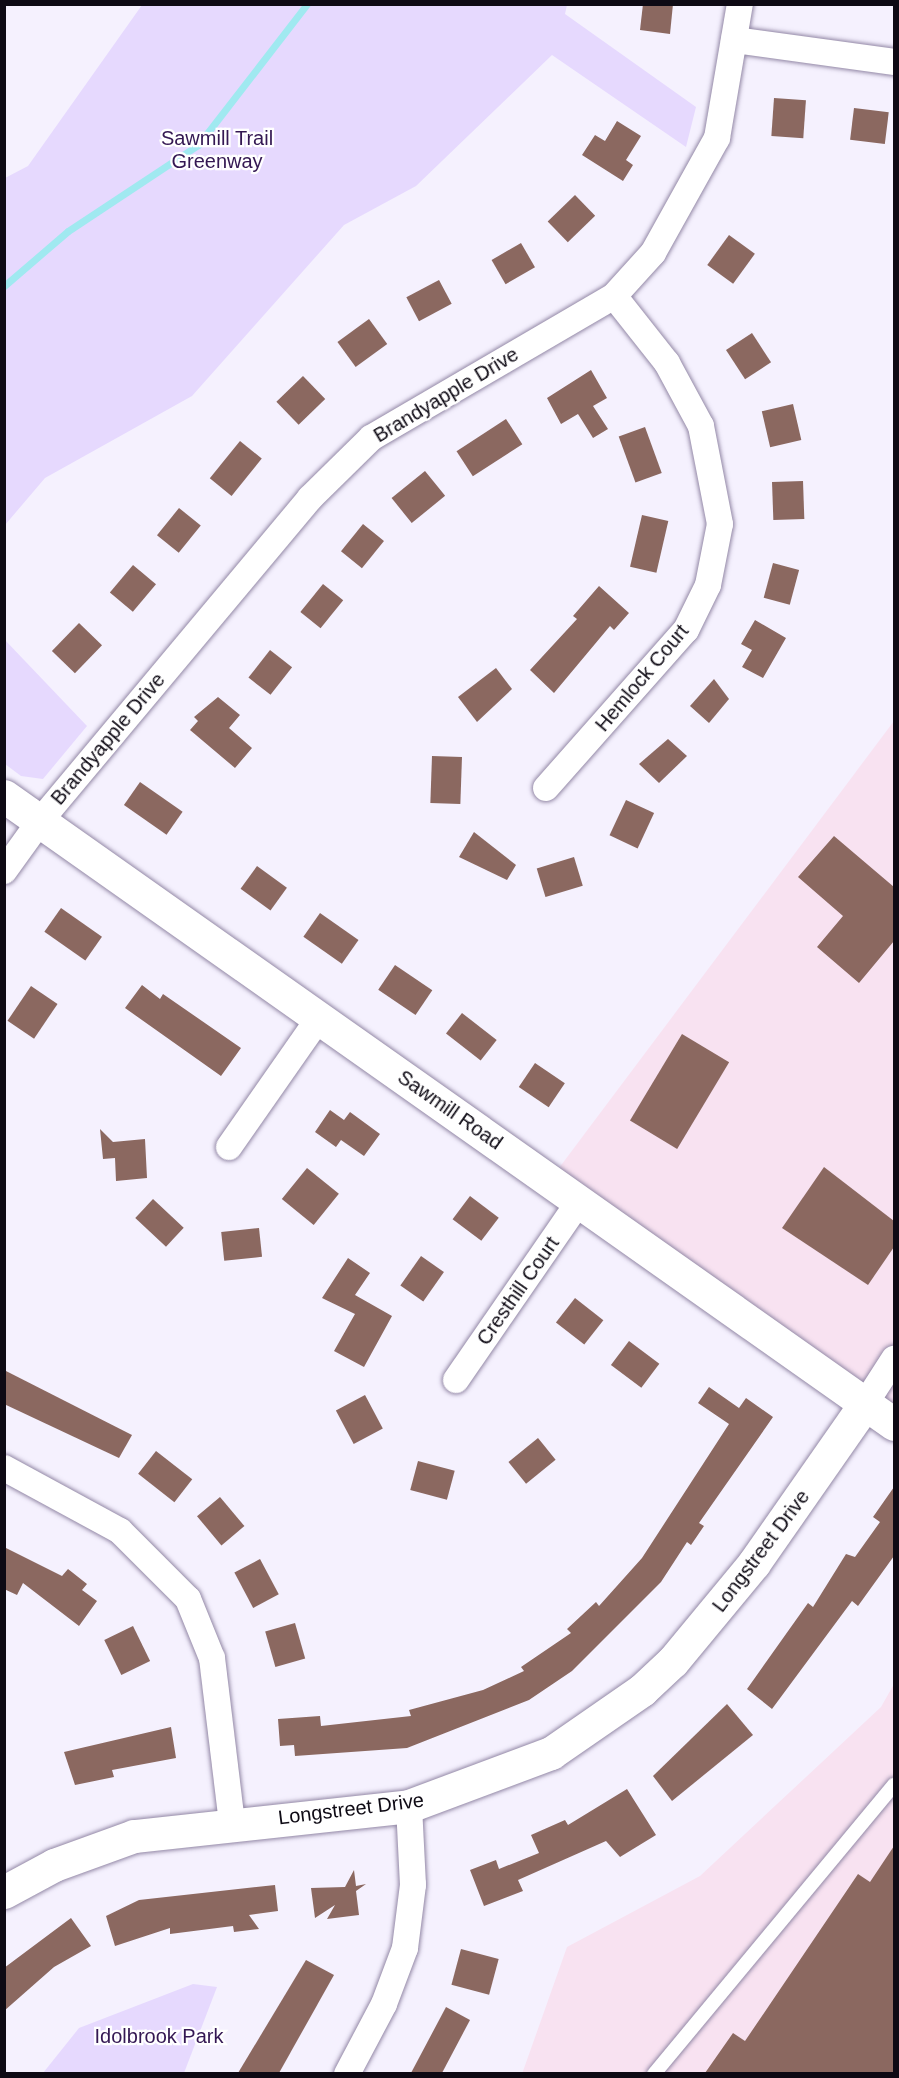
<!DOCTYPE html>
<html>
<head>
<meta charset="utf-8">
<style>
  body { margin:0 }
  #map { position:relative; width:899px; height:2078px; overflow:hidden; background:#f5f1fe; font-family:Arial,sans-serif }
  div>[style] { position:absolute }
  .commercial>* { inset:0; background:#f8e2f1 }
  .green>* { inset:0; background:#e6d9fe }
  .stream>* { height:7px; margin:-3.5px; padding:0 3.5px; transform-origin:3.5px; border-radius:3.5px; background:#a0e9f0 }
  .building>* { inset:0; background:#8b6860; transform-origin:0 0 }
  .roads { filter:drop-shadow(0 0 2px #9388a6) drop-shadow(0 0 2px #9388a6) }
  .lane>* { height:14px; margin:-7px; padding:0 7px; transform-origin:7px; border-radius:7px; background:#fff }
  .street>* { height:26px; margin:-13px; padding:0 13px; transform-origin:13px; border-radius:13px; background:#fff }
  .secondary>* { height:33px; margin:-16.5px; padding:0 16.5px; transform-origin:16.5px; border-radius:16.5px; background:#fff }
  span { translate:-50% -50%; white-space:nowrap; text-align:center; line-height:1.15; -webkit-text-stroke:4.5px #fff; paint-order:stroke }
  .park-label { font-size:20px; color:#341853 }
  .street-label { font-size:20px; color:#0e0a14 }
  .frame { position:absolute; inset:0; border:6px solid #0e0a14; pointer-events:none }
</style>
</head>
<body>
<div id="map">
  <div class="commercial">
    <i style="clip-path:polygon(894px 721px,894px 1424px,550px 1180px)"></i>
    <i style="clip-path:polygon(894px 1684px,894px 2073px,522px 2074px,567px 1947px,700px 1876px,881px 1707px)"></i>
  </div>
  <div class="green">
    <i style="clip-path:polygon(142px 5px,567px 5px,565px 14px,696px 107px,686px 147px,552px 55px,416px 186px,344px 225px,192px 396px,45px 478px,5px 525px,5px 178px,28px 166px)"></i>
    <i style="clip-path:polygon(4px 639px,87px 726px,43px 779px,21px 776px,5px 764px)"></i>
    <i style="clip-path:polygon(193px 1984px,217px 1987px,184px 2073px,43px 2073px,79px 2028px)"></i>
  </div>
  <div class="stream">
    <i style="left:4px;top:286px;width:84px;rotate:-40.7deg"></i>
    <i style="left:68px;top:231px;width:156px;rotate:-33.5deg"></i>
    <i style="left:198px;top:145px;width:178px;rotate:-52.3deg"></i>
  </div>
  <div class="building">
    <i style="clip-path:polygon(643px 4px,673px 4px,670px 34px,640px 30px)"></i>
    <i style="left:774px;top:98px;width:32px;height:38px;rotate:4deg"></i>
    <i style="left:854px;top:108px;width:35px;height:32px;rotate:7deg"></i>
    <i style="clip-path:polygon(617px 121px,641px 136px,626px 160px,633px 165px,623px 181px,582px 155px,595px 135px,605px 141px)"></i>
    <i style="left:575px;top:195px;width:29px;height:38px;rotate:46deg"></i>
    <i style="left:729px;top:235px;width:32px;height:37px;rotate:36deg"></i>
    <i style="left:521px;top:243px;width:28px;height:34px;rotate:60deg"></i>
    <i style="left:439px;top:280px;width:27px;height:37px;rotate:62deg"></i>
    <i style="left:369px;top:319px;width:31px;height:39px;rotate:54deg"></i>
    <i style="left:752px;top:333px;width:35px;height:31px;rotate:57deg"></i>
    <i style="clip-path:polygon(591px 370px,607px 398px,593px 406px,608px 429px,593px 438px,578px 414px,561px 424px,547px 398px)"></i>
    <i style="left:303px;top:376px;width:32px;height:37px;rotate:46deg"></i>
    <i style="left:793px;top:404px;width:37px;height:32px;rotate:77deg"></i>
    <i style="left:506px;top:419px;width:30px;height:59px;rotate:57deg"></i>
    <i style="left:645px;top:427px;width:49px;height:28px;rotate:70deg"></i>
    <i style="left:240px;top:441px;width:28px;height:48px;rotate:39deg"></i>
    <i style="left:425px;top:471px;width:32px;height:43px;rotate:51deg"></i>
    <i style="left:803px;top:481px;width:38px;height:31px;rotate:88deg"></i>
    <i style="left:179px;top:508px;width:28px;height:35px;rotate:39deg"></i>
    <i style="left:642px;top:515px;width:27px;height:53px;rotate:13deg"></i>
    <i style="left:363px;top:524px;width:27px;height:35px;rotate:39deg"></i>
    <i style="left:773px;top:563px;width:27px;height:36px;rotate:15deg"></i>
    <i style="left:133px;top:565px;width:30px;height:36px;rotate:40deg"></i>
    <i style="left:323px;top:584px;width:26px;height:36px;rotate:39deg"></i>
    <i style="clip-path:polygon(599px 586px,629px 613px,614px 630px,610px 626px,554px 693px,530px 670px,577px 619px,573px 616px)"></i>
    <i style="clip-path:polygon(755px 620px,786px 638px,763px 678px,742px 667px,752px 650px,741px 644px)"></i>
    <i style="left:79px;top:623px;width:32px;height:39px;rotate:44deg"></i>
    <i style="left:270px;top:650px;width:28px;height:35px;rotate:38deg"></i>
    <i style="clip-path:polygon(496px 668px,512px 689px,477px 722px,458px 697px)"></i>
    <i style="clip-path:polygon(714px 679px,729px 699px,709px 723px,690px 706px)"></i>
    <i style="clip-path:polygon(218px 697px,240px 715px,229px 728px,252px 748px,235px 768px,190px 730px,198px 721px,194px 717px)"></i>
    <i style="clip-path:polygon(668px 739px,687px 756px,659px 783px,639px 764px)"></i>
    <i style="left:432px;top:756px;width:30px;height:47px;rotate:2deg"></i>
    <i style="left:140px;top:782px;width:52px;height:28px;rotate:35deg"></i>
    <i style="left:626px;top:800px;width:31px;height:39px;rotate:25deg"></i>
    <i style="clip-path:polygon(474px 832px,516px 865px,507px 880px,459px 857px)"></i>
    <i style="clip-path:polygon(834px 836px,894px 887px,894px 941px,859px 983px,817px 947px,843px 916px,798px 877px)"></i>
    <i style="left:574px;top:857px;width:30px;height:39px;rotate:73deg"></i>
    <i style="left:257px;top:866px;width:37px;height:28px;rotate:36deg"></i>
    <i style="left:61px;top:908px;width:50px;height:29px;rotate:35deg"></i>
    <i style="left:320px;top:913px;width:47px;height:29px;rotate:35deg"></i>
    <i style="left:395px;top:965px;width:45px;height:30px;rotate:34deg"></i>
    <i style="clip-path:polygon(142px 985px,160px 999px,163px 994px,241px 1048px,221px 1076px,125px 1008px)"></i>
    <i style="left:31px;top:986px;width:32px;height:42px;rotate:34deg"></i>
    <i style="left:462px;top:1013px;width:44px;height:26px;rotate:38deg"></i>
    <i style="left:682px;top:1034px;width:55px;height:101px;rotate:31deg"></i>
    <i style="left:535px;top:1063px;width:36px;height:29px;rotate:34deg"></i>
    <i style="clip-path:polygon(330px 1110px,344px 1120px,350px 1112px,380px 1134px,364px 1156px,341px 1140px,336px 1147px,315px 1132px)"></i>
    <i style="clip-path:polygon(100px 1129px,113px 1142px,145px 1139px,147px 1178px,116px 1181px,115px 1158px,103px 1159px)"></i>
    <i style="clip-path:polygon(824px 1167px,894px 1221px,894px 1247px,868px 1285px,782px 1228px)"></i>
    <i style="left:307px;top:1168px;width:41px;height:40px;rotate:39deg"></i>
    <i style="left:470px;top:1196px;width:36px;height:29px;rotate:37deg"></i>
    <i style="left:153px;top:1199px;width:42px;height:26px;rotate:43deg"></i>
    <i style="left:259px;top:1228px;width:29px;height:38px;rotate:84deg"></i>
    <i style="left:421px;top:1256px;width:28px;height:36px;rotate:35deg"></i>
    <i style="clip-path:polygon(348px 1258px,370px 1273px,355px 1295px,392px 1316px,364px 1367px,334px 1351px,355px 1314px,322px 1298px)"></i>
    <i style="left:575px;top:1298px;width:36px;height:31px;rotate:38deg"></i>
    <i style="left:629px;top:1341px;width:38px;height:30px;rotate:37deg"></i>
    <i style="clip-path:polygon(4px 1370px,132px 1435px,119px 1458px,4px 1404px)"></i>
    <i style="clip-path:polygon(709px 1387px,739px 1408px,746px 1398px,773px 1417px,699px 1523px,704px 1526px,691px 1545px,687px 1542px,661px 1582px,572px 1671px,529px 1700px,407px 1748px,295px 1756px,294px 1745px,280px 1746px,278px 1719px,320px 1716px,321px 1726px,411px 1716px,409px 1710px,483px 1690px,524px 1671px,521px 1667px,571px 1633px,567px 1629px,596px 1602px,599px 1606px,642px 1558px,729px 1424px,698px 1403px)"></i>
    <i style="left:365px;top:1395px;width:38px;height:33px;rotate:62deg"></i>
    <i style="left:538px;top:1438px;width:28px;height:38px;rotate:51deg"></i>
    <i style="left:156px;top:1451px;width:46px;height:29px;rotate:38deg"></i>
    <i style="left:418px;top:1461px;width:38px;height:30px;rotate:15deg"></i>
    <i style="clip-path:polygon(894px 1487px,894px 1556px,858px 1606px,852px 1601px,772px 1709px,747px 1689px,808px 1603px,813px 1607px,846px 1554px,855px 1557px,880px 1522px,873px 1517px)"></i>
    <i style="left:220px;top:1497px;width:38px;height:30px;rotate:50deg"></i>
    <i style="clip-path:polygon(4px 1547px,62px 1576px,68px 1569px,87px 1584px,82px 1590px,97px 1601px,79px 1626px,23px 1583px,17px 1595px,4px 1589px)"></i>
    <i style="left:260px;top:1559px;width:40px;height:29px;rotate:62deg"></i>
    <i style="left:295px;top:1623px;width:37px;height:31px;rotate:74deg"></i>
    <i style="left:133px;top:1626px;width:39px;height:32px;rotate:64deg"></i>
    <i style="clip-path:polygon(727px 1704px,753px 1735px,672px 1801px,653px 1776px)"></i>
    <i style="clip-path:polygon(171px 1727px,176px 1758px,112px 1770px,114px 1777px,75px 1785px,64px 1752px)"></i>
    <i style="clip-path:polygon(627px 1789px,656px 1835px,620px 1857px,606px 1841px,518px 1880px,523px 1891px,484px 1906px,470px 1870px,496px 1860px,499px 1869px,539px 1853px,531px 1835px,565px 1820px,568px 1825px)"></i>
    <i style="clip-path:polygon(894px 1846px,894px 2073px,705px 2073px,733px 2033px,745px 2041px,858px 1874px,870px 1882px)"></i>
    <i style="clip-path:polygon(354px 1870px,356px 1886px,366px 1884px,356px 1891px,359px 1915px,327px 1919px,335px 1905px,315px 1918px,311px 1888px,345px 1887px)"></i>
    <i style="clip-path:polygon(275px 1885px,278px 1911px,249px 1915px,259px 1929px,234px 1932px,233px 1926px,170px 1934px,170px 1928px,115px 1946px,106px 1916px,139px 1900px)"></i>
    <i style="clip-path:polygon(71px 1918px,91px 1946px,54px 1967px,4px 2011px,4px 1968px)"></i>
    <i style="left:461px;top:1949px;width:39px;height:37px;rotate:15deg"></i>
    <i style="clip-path:polygon(306px 1960px,334px 1975px,279px 2073px,238px 2073px)"></i>
    <i style="clip-path:polygon(446px 2007px,470px 2020px,442px 2073px,411px 2073px)"></i>
  </div>
  <div class="roads">
    <div class="lane">
      <i style="left:654px;top:2074px;width:376px;rotate:-50.3deg"></i>
    </div>
    <div class="street">
      <i style="left:734px;top:40px;width:162px;rotate:7.8deg"></i>
      <i style="left:546px;top:788px;width:211px;rotate:-48.5deg"></i>
      <i style="left:686px;top:630px;width:50px;rotate:-63.9deg"></i>
      <i style="left:708px;top:585px;width:62px;rotate:-78.9deg"></i>
      <i style="left:720px;top:524px;width:100px;rotate:-101deg"></i>
      <i style="left:701px;top:426px;width:72px;rotate:-118.4deg"></i>
      <i style="left:667px;top:363px;width:85px;rotate:-128.3deg"></i>
      <i style="left:4px;top:871px;width:62px;rotate:-54.2deg"></i>
      <i style="left:40px;top:821px;width:421px;rotate:-50.1deg"></i>
      <i style="left:310px;top:498px;width:86px;rotate:-44.5deg"></i>
      <i style="left:371px;top:438px;width:281px;rotate:-30.3deg"></i>
      <i style="left:614px;top:296px;width:58px;rotate:-47.8deg"></i>
      <i style="left:653px;top:253px;width:132px;rotate:-60.9deg"></i>
      <i style="left:717px;top:138px;width:136px;rotate:-80.3deg"></i>
      <i style="left:229px;top:1147px;width:157px;rotate:-55.1deg"></i>
      <i style="left:456px;top:1380px;width:219px;rotate:-55.4deg"></i>
      <i style="left:865px;top:1404px;width:54px;rotate:-57.2deg"></i>
      <i style="left:4px;top:1468px;width:132px;rotate:28.5deg"></i>
      <i style="left:120px;top:1531px;width:96px;rotate:45deg"></i>
      <i style="left:188px;top:1599px;width:64px;rotate:67.9deg"></i>
      <i style="left:212px;top:1658px;width:166px;rotate:83.1deg"></i>
      <i style="left:347px;top:2074px;width:79px;rotate:-62.1deg"></i>
      <i style="left:384px;top:2004px;width:60px;rotate:-69.4deg"></i>
      <i style="left:405px;top:1948px;width:64px;rotate:-82.8deg"></i>
      <i style="left:413px;top:1885px;width:79px;rotate:-92.9deg"></i>
    </div>
    <div class="secondary">
      <i style="left:4px;top:796px;width:1089px;rotate:35.21deg"></i>
      <i style="left:4px;top:1892px;width:57px;rotate:-28.4deg"></i>
      <i style="left:54px;top:1865px;width:85px;rotate:-19.9deg"></i>
      <i style="left:134px;top:1836px;width:277px;rotate:-6.2deg"></i>
      <i style="left:409px;top:1806px;width:152px;rotate:-20.5deg"></i>
      <i style="left:551px;top:1753px;width:111px;rotate:-34.7deg"></i>
      <i style="left:642px;top:1690px;width:42px;rotate:-43.1deg"></i>
      <i style="left:673px;top:1661px;width:127px;rotate:-50.4deg"></i>
      <i style="left:754px;top:1563px;width:194px;rotate:-55.1deg"></i>
    </div>
  </div>
  <div class="park-label">
    <span style="left:217px;top:150px">Sawmill Trail<br>Greenway</span>
    <span style="left:159px;top:2036px">Idolbrook Park</span>
  </div>
  <div class="street-label">
    <span style="left:446px;top:395px;rotate:-31deg">Brandyapple Drive</span>
    <span style="left:642px;top:678px;rotate:-50deg">Hemlock Court</span>
    <span style="left:108px;top:739px;rotate:-50deg">Brandyapple Drive</span>
    <span style="left:450px;top:1110px;rotate:35deg">Sawmill Road</span>
    <span style="left:518px;top:1291px;rotate:-55deg">Cresthill Court</span>
    <span style="left:761px;top:1551px;rotate:-53deg">Longstreet Drive</span>
    <span style="left:351px;top:1809px;rotate:-7deg">Longstreet Drive</span>
  </div>
  <div class="frame"></div>
</div>
</body>
</html>
